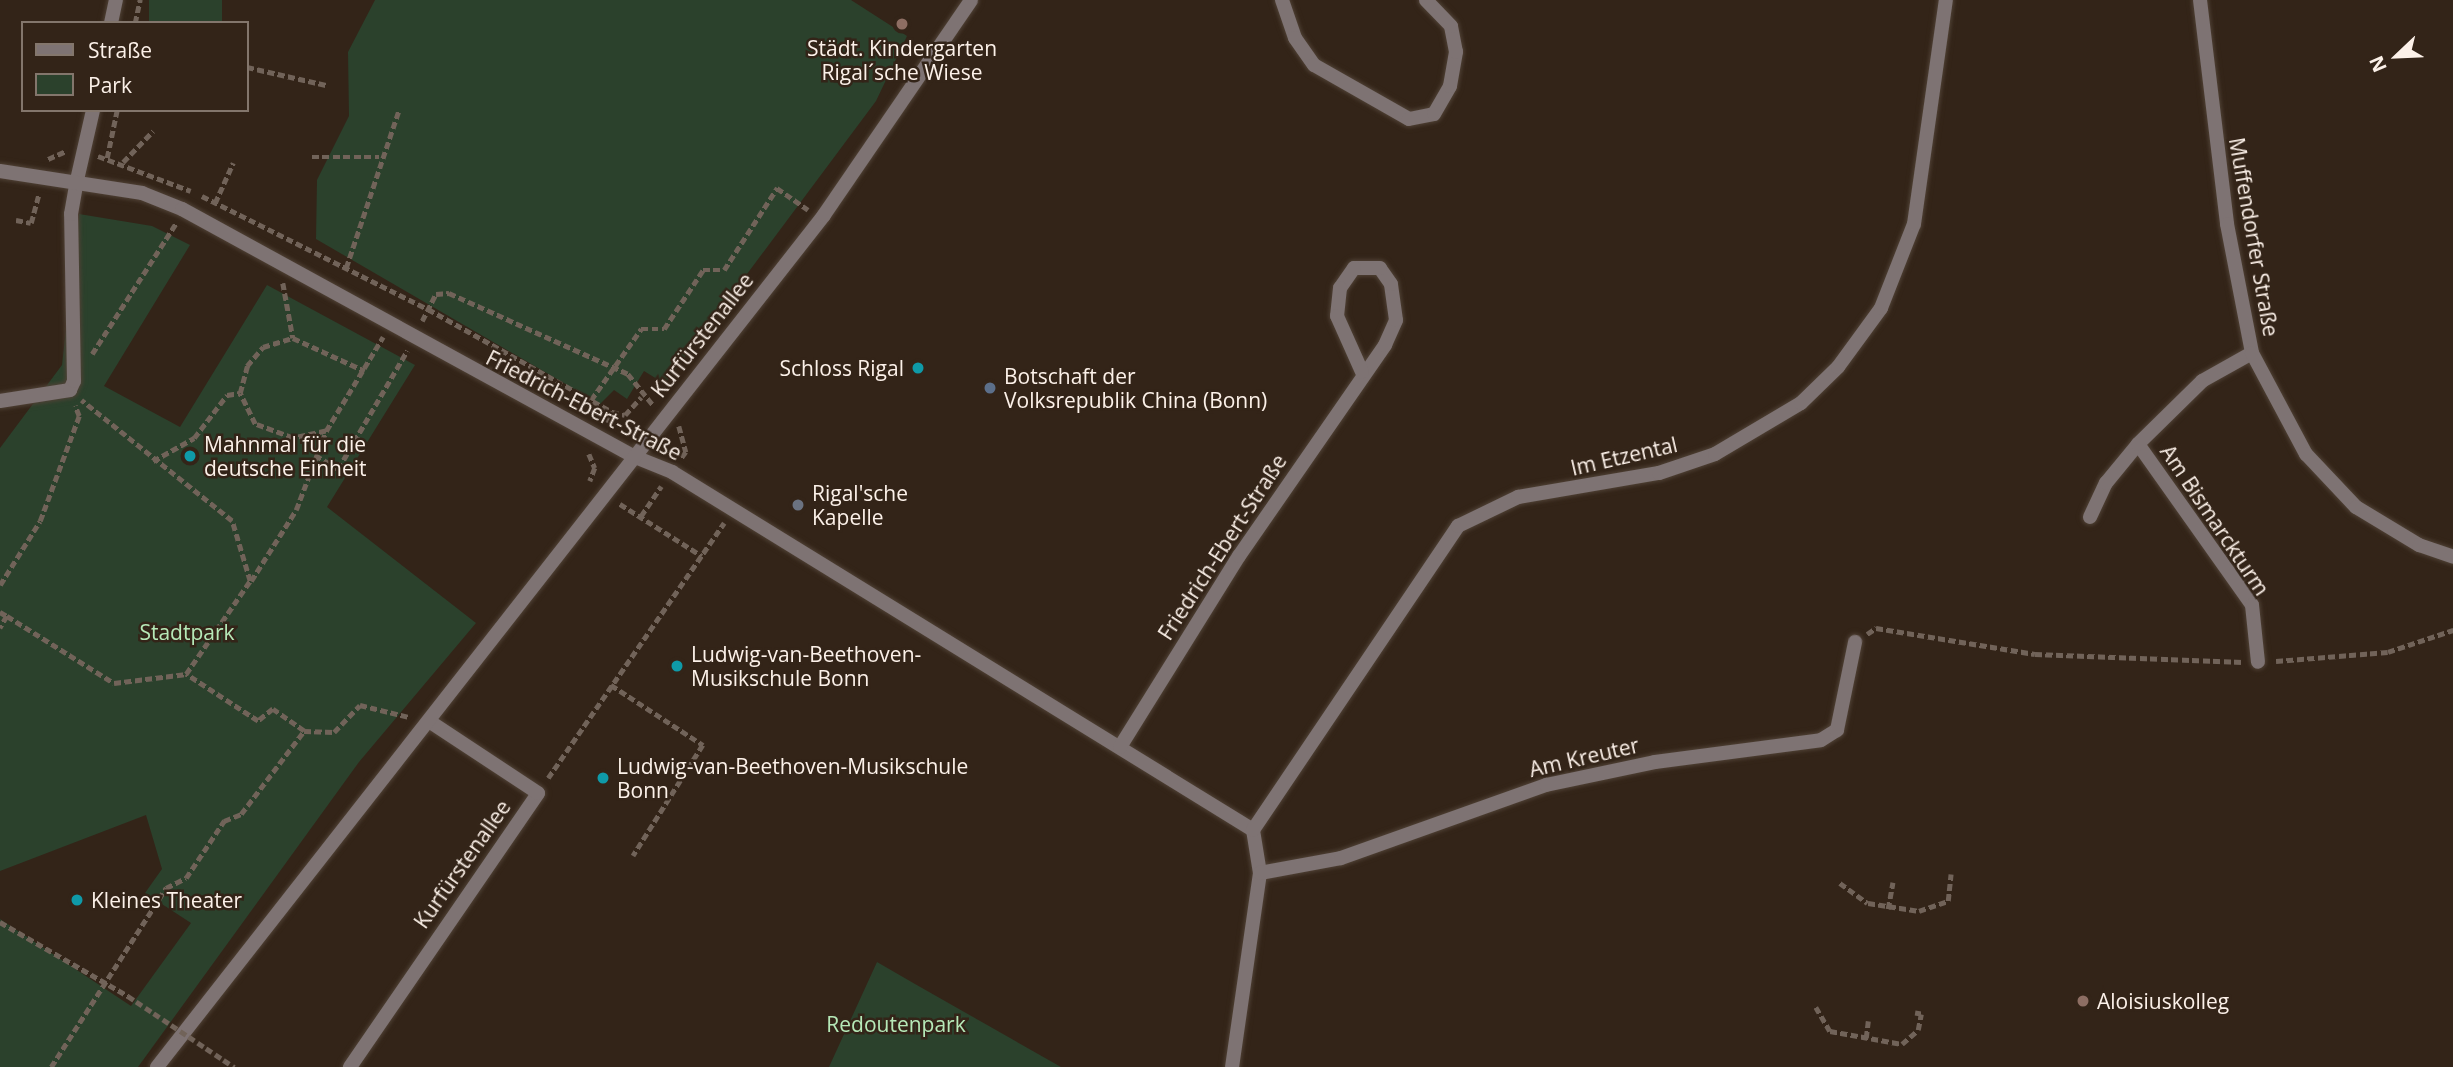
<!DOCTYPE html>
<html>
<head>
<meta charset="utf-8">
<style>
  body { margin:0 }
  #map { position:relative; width:2453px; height:1067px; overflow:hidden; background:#332418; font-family:"Open Sans",sans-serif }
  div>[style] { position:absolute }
  .green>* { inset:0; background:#2b412c; transform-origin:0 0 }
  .path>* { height:4.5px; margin-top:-2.25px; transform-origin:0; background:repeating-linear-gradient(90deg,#716359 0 7px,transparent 0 10.5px) }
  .roads { filter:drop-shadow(0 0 2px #4f4135) drop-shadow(0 0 2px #4f4135) }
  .service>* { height:14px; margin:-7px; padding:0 7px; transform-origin:7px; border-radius:7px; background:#7e7373 }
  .minor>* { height:14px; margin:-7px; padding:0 7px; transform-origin:7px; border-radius:7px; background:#7e7373 }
  .tertiary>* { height:14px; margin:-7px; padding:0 7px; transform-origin:7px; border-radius:7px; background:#7e7373 }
  .path-bridge>* { height:4.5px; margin-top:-2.25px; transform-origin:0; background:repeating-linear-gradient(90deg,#716359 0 7px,transparent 0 10.5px) }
  .dots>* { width:19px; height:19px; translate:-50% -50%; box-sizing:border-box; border:4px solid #332418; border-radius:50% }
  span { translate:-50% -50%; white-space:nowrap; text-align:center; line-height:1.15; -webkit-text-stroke:5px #332418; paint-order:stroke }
  .poi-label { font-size:21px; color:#fcf1e9 }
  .right { translate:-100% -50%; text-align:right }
  .left { translate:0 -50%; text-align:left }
  .street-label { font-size:21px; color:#fcf1e9 }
  .park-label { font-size:21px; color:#b6e9b8 }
  .legend { position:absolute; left:21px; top:21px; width:228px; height:91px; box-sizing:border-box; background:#332418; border:2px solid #83766c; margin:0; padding:9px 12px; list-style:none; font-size:21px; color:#fcf1e9 }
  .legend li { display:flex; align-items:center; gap:14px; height:35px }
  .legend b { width:35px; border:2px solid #83766c }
  .north { position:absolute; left:2362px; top:21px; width:70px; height:70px; -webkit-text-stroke:5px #332418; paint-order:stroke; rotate:247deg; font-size:19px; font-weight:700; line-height:28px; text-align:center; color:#fcf1e9 }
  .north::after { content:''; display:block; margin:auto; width:24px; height:32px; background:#fcf1e9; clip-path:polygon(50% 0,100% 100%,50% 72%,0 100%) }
</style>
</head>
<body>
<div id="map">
  <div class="green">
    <i style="left:149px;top:0;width:73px;height:24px"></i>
    <i style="clip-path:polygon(375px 0,851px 0,907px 36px,876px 101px,665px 384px,644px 371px,627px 399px,614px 390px,600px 404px,316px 239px,317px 180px,349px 116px,348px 52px)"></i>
    <i style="clip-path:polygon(79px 214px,152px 226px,190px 245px,104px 386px,180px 427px,267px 285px,415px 365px,327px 507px,476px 623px,359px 762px,138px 1067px,0 1067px,0 919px,131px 1006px,191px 923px,145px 893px,162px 869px,146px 815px,0 871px,0 448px,62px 365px)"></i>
    <i style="clip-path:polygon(877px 962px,915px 984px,1061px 1067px,829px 1067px)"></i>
  </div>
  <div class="path">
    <i style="left:135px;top:23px;width:24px;rotate:-78deg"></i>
    <i style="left:247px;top:67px;width:81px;rotate:12.8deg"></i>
    <i style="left:98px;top:156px;width:99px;rotate:20.6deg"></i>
    <i style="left:312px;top:157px;width:67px"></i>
    <i style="left:107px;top:158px;width:49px;rotate:-78.2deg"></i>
    <i style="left:48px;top:159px;width:20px;rotate:-24deg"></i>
    <i style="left:123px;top:162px;width:43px;rotate:-45.9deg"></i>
    <i style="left:202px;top:196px;width:253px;rotate:26.6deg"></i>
    <i style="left:428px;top:309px;width:211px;rotate:29.2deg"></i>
    <i style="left:215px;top:203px;width:44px;rotate:-65.8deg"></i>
    <i style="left:16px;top:220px;width:15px;rotate:11deg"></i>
    <i style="left:31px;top:223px;width:30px;rotate:-75deg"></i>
    <i style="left:346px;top:268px;width:167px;rotate:-71.5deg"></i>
    <i style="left:283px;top:283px;width:56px;rotate:79.7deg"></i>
    <i style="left:422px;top:321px;width:30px;rotate:-63deg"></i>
    <i style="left:436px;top:294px;width:13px;rotate:-4deg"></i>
    <i style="left:449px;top:293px;width:196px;rotate:24.3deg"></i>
    <i style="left:628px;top:374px;width:40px;rotate:51deg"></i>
    <i style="left:92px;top:354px;width:156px;rotate:-57.3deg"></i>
    <i style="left:591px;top:400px;width:87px;rotate:-54.8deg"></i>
    <i style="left:641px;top:329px;width:23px"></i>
    <i style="left:664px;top:329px;width:71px;rotate:-56.5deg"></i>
    <i style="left:703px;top:270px;width:21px"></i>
    <i style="left:724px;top:270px;width:98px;rotate:-57.1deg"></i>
    <i style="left:777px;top:188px;width:38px;rotate:35deg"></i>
    <i style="left:606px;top:422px;width:12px;rotate:-59deg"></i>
    <i style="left:612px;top:412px;width:13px;rotate:13deg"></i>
    <i style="left:625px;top:415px;width:24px;rotate:-48deg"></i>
    <i style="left:679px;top:426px;width:27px;rotate:75deg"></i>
    <i style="left:686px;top:452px;width:9px;rotate:126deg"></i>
    <i style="left:326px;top:431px;width:34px;rotate:168deg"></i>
    <i style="left:293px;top:438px;width:40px;rotate:-159.8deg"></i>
    <i style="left:255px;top:424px;width:34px;rotate:-116deg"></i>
    <i style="left:240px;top:393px;width:28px;rotate:-75deg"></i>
    <i style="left:247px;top:366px;width:25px;rotate:-50deg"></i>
    <i style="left:263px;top:347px;width:31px;rotate:-17deg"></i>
    <i style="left:293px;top:338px;width:79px;rotate:24.6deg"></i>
    <i style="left:589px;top:454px;width:15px;rotate:67deg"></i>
    <i style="left:595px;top:468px;width:14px;rotate:111deg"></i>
    <i style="left:315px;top:455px;width:27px;rotate:31deg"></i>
    <i style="left:338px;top:469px;width:137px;rotate:-59.7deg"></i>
    <i style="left:153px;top:461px;width:47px;rotate:-29.3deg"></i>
    <i style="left:194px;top:438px;width:54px;rotate:-52.5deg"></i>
    <i style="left:227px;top:395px;width:13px;rotate:-9deg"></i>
    <i style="left:620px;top:504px;width:97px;rotate:32.4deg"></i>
    <i style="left:641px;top:516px;width:36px;rotate:-56deg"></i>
    <i style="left:251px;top:581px;width:84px;rotate:-57.6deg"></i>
    <i style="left:296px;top:510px;width:85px;rotate:-69.2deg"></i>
    <i style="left:326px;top:431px;width:110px;rotate:-58.8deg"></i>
    <i style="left:0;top:585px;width:75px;rotate:-58deg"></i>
    <i style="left:40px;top:521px;width:112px;rotate:-69.6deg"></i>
    <i style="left:79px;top:416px;width:11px;rotate:-112deg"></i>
    <i style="left:0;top:612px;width:8px;rotate:30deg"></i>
    <i style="left:7px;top:616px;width:14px;rotate:120deg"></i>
    <i style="left:7px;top:616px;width:126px;rotate:32.1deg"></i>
    <i style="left:114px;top:683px;width:73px;rotate:-7.1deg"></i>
    <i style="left:1867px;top:634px;width:11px;rotate:-34deg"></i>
    <i style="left:1876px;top:628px;width:161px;rotate:9.3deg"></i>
    <i style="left:2035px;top:654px;width:208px;rotate:2.2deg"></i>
    <i style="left:2276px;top:661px;width:112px;rotate:-4.6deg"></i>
    <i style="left:2388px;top:652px;width:69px;rotate:-18.7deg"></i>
    <i style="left:611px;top:685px;width:110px;rotate:33.1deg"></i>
    <i style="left:703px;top:745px;width:131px;rotate:122.2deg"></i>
    <i style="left:304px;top:731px;width:30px;rotate:2deg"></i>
    <i style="left:334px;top:732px;width:37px;rotate:-46deg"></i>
    <i style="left:360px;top:705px;width:50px;rotate:13.8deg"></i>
    <i style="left:548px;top:778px;width:310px;rotate:-55.4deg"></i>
    <i style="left:1840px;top:883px;width:34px;rotate:36deg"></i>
    <i style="left:1868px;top:903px;width:52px;rotate:8.9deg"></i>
    <i style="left:1919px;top:911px;width:31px;rotate:-19deg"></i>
    <i style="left:1948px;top:901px;width:27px;rotate:-84deg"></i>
    <i style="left:1888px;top:909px;width:27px;rotate:-80deg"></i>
    <i style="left:0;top:922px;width:148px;rotate:30deg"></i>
    <i style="left:1816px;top:1007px;width:28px;rotate:60deg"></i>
    <i style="left:1830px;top:1031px;width:73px;rotate:10.2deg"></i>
    <i style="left:1902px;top:1044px;width:21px;rotate:-41deg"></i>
    <i style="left:1918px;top:1030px;width:16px;rotate:-79deg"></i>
    <i style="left:1921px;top:1014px;width:6px;rotate:-171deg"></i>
    <i style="left:1866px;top:1038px;width:17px;rotate:-83deg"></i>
    <i style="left:51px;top:1067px;width:213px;rotate:-57.3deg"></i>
    <i style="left:166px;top:888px;width:22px;rotate:-27deg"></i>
    <i style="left:186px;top:878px;width:69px;rotate:-56.3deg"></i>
    <i style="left:224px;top:821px;width:18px;rotate:-22deg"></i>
    <i style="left:241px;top:814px;width:104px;rotate:-52.8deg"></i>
    <i style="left:304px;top:731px;width:38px;rotate:-145deg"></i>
    <i style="left:273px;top:709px;width:19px;rotate:141deg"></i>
    <i style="left:258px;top:721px;width:86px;rotate:-146.9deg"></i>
    <i style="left:186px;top:674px;width:113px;rotate:-55.5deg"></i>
    <i style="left:250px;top:581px;width:63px;rotate:-106.7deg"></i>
    <i style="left:232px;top:521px;width:193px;rotate:-141.3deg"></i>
  </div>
  <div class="roads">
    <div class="service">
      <i style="left:0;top:401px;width:71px;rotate:-8.9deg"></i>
      <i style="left:70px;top:390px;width:10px;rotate:-66deg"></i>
      <i style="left:74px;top:381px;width:167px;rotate:-91deg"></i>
      <i style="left:71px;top:214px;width:35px;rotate:-80deg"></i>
    </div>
    <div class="minor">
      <i style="left:1282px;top:0;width:40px;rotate:71.1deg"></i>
      <i style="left:1295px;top:38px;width:33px;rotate:55deg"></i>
      <i style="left:1314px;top:65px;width:109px;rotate:29.6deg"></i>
      <i style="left:1409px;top:119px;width:25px;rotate:-11deg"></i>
      <i style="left:1434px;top:114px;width:32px;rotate:-60deg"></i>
      <i style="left:1450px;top:86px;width:35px;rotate:-80deg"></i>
      <i style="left:1456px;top:52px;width:26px;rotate:-101deg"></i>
      <i style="left:1451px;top:26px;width:36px;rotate:-134deg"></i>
      <i style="left:111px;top:23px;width:24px;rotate:-78deg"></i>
      <i style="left:77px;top:180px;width:72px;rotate:-77.1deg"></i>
      <i style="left:2138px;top:444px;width:197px;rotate:54.7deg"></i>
      <i style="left:2252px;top:605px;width:57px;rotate:84deg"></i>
      <i style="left:635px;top:457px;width:40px;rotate:22deg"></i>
      <i style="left:672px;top:472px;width:682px;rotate:31.64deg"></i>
      <i style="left:1253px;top:830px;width:44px;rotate:80.8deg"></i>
      <i style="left:1260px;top:873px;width:196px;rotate:98.2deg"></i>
      <i style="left:2090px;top:517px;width:38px;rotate:-65deg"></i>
      <i style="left:2106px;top:483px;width:50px;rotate:-50.6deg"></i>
      <i style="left:2138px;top:444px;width:90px;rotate:-44.5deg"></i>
      <i style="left:2202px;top:381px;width:57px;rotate:-29.2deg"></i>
      <i style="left:1120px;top:747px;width:225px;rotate:-58.1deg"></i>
      <i style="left:1239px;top:556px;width:257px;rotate:-55.3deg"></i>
      <i style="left:1385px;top:345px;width:27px;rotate:-66deg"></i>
      <i style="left:1396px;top:320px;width:36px;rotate:-98deg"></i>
      <i style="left:1391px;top:284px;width:19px;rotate:-125deg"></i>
      <i style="left:1380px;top:268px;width:26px;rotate:180deg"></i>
      <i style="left:1354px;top:268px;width:24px;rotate:125deg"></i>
      <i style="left:1340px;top:288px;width:28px;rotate:96deg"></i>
      <i style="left:1337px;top:316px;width:61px;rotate:65.9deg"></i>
      <i style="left:1253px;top:830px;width:367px;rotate:-56deg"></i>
      <i style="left:1458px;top:526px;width:67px;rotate:-25.8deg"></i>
      <i style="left:1518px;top:497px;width:143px;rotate:-9.7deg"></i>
      <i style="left:1659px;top:473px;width:59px;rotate:-18.7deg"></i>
      <i style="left:1715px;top:454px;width:100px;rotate:-30.7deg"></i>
      <i style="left:1801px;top:403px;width:52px;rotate:-44.2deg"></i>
      <i style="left:1838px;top:367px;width:73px;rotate:-53.9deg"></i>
      <i style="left:1881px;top:308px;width:90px;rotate:-68.6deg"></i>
      <i style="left:1914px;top:224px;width:226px;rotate:-81.9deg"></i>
      <i style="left:1260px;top:873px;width:82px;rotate:-10.5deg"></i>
      <i style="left:1341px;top:858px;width:218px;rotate:-19.6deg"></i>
      <i style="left:1546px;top:785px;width:111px;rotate:-11.9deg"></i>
      <i style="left:1655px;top:762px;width:167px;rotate:-7.5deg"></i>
      <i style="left:1821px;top:740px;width:19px;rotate:-32deg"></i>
      <i style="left:1837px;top:730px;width:90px;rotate:-78.4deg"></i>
      <i style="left:350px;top:1067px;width:332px;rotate:-55.5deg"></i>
      <i style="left:538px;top:793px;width:131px;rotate:-146.6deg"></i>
    </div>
    <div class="tertiary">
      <i style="left:2200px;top:0;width:226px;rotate:83.1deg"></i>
      <i style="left:2227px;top:224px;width:131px;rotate:79deg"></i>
      <i style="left:2252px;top:353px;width:115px;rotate:61.9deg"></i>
      <i style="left:2306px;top:454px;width:73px;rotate:46.7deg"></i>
      <i style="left:2356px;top:507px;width:74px;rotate:31.1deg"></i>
      <i style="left:2419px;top:545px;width:36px;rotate:19deg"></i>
      <i style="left:0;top:171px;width:144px;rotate:8.8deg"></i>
      <i style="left:142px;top:193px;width:43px;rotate:21.8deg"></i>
      <i style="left:182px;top:209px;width:516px;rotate:28.7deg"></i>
      <i style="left:157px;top:1067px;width:1082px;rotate:-51.94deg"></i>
      <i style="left:824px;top:215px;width:260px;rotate:-55.6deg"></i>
    </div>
  </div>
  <div class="path-bridge">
    <i style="left:128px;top:996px;width:128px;rotate:33.8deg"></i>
  </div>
  <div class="dots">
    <i style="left:902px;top:24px;background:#8d6e63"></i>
    <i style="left:918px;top:368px;background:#0f9aa8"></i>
    <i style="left:990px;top:388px;background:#5c6f8a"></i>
    <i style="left:190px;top:456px;background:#0f9aa8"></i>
    <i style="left:798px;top:505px;background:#6b7280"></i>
    <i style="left:677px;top:666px;background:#0f9aa8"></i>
    <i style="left:603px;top:778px;background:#0f9aa8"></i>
    <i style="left:77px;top:900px;background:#0f9aa8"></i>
    <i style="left:2083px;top:1001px;background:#8d6e63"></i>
  </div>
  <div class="poi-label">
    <span style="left:902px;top:60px">Städt. Kindergarten<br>Rigal´sche Wiese</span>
    <span class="right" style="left:904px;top:368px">Schloss Rigal</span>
    <span class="left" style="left:1004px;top:388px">Botschaft der<br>Volksrepublik China (Bonn)</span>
    <span class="left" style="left:204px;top:456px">Mahnmal für die<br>deutsche Einheit</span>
    <span class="left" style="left:812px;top:505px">Rigal'sche<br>Kapelle</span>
    <span class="left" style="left:691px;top:666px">Ludwig-van-Beethoven-<br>Musikschule Bonn</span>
    <span class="left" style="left:617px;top:778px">Ludwig-van-Beethoven-Musikschule<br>Bonn</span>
    <span class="left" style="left:91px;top:900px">Kleines Theater</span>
    <span class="left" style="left:2097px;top:1001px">Aloisiuskolleg</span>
  </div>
  <div class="street-label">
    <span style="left:2254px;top:237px;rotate:80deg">Muffendorfer Straße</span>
    <span style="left:702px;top:335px;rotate:-52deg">Kurfürstenallee</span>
    <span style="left:584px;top:405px;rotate:27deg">Friedrich-Ebert-Straße</span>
    <span style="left:1624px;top:456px;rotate:-13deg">Im Etzental</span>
    <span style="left:2215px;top:520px;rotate:56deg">Am Bismarckturm</span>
    <span style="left:1222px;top:547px;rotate:-57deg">Friedrich-Ebert-Straße</span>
    <span style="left:1584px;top:757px;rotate:-13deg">Am Kreuter</span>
    <span style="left:462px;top:864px;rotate:-55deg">Kurfürstenallee</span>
  </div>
  <div class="park-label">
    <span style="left:187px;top:632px">Stadtpark</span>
    <span style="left:896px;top:1024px">Redoutenpark</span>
  </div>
  <ul class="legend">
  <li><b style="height:9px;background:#7e7373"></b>Straße</li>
  <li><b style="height:19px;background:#2b412c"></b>Park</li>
  </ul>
  <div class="north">N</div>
</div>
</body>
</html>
